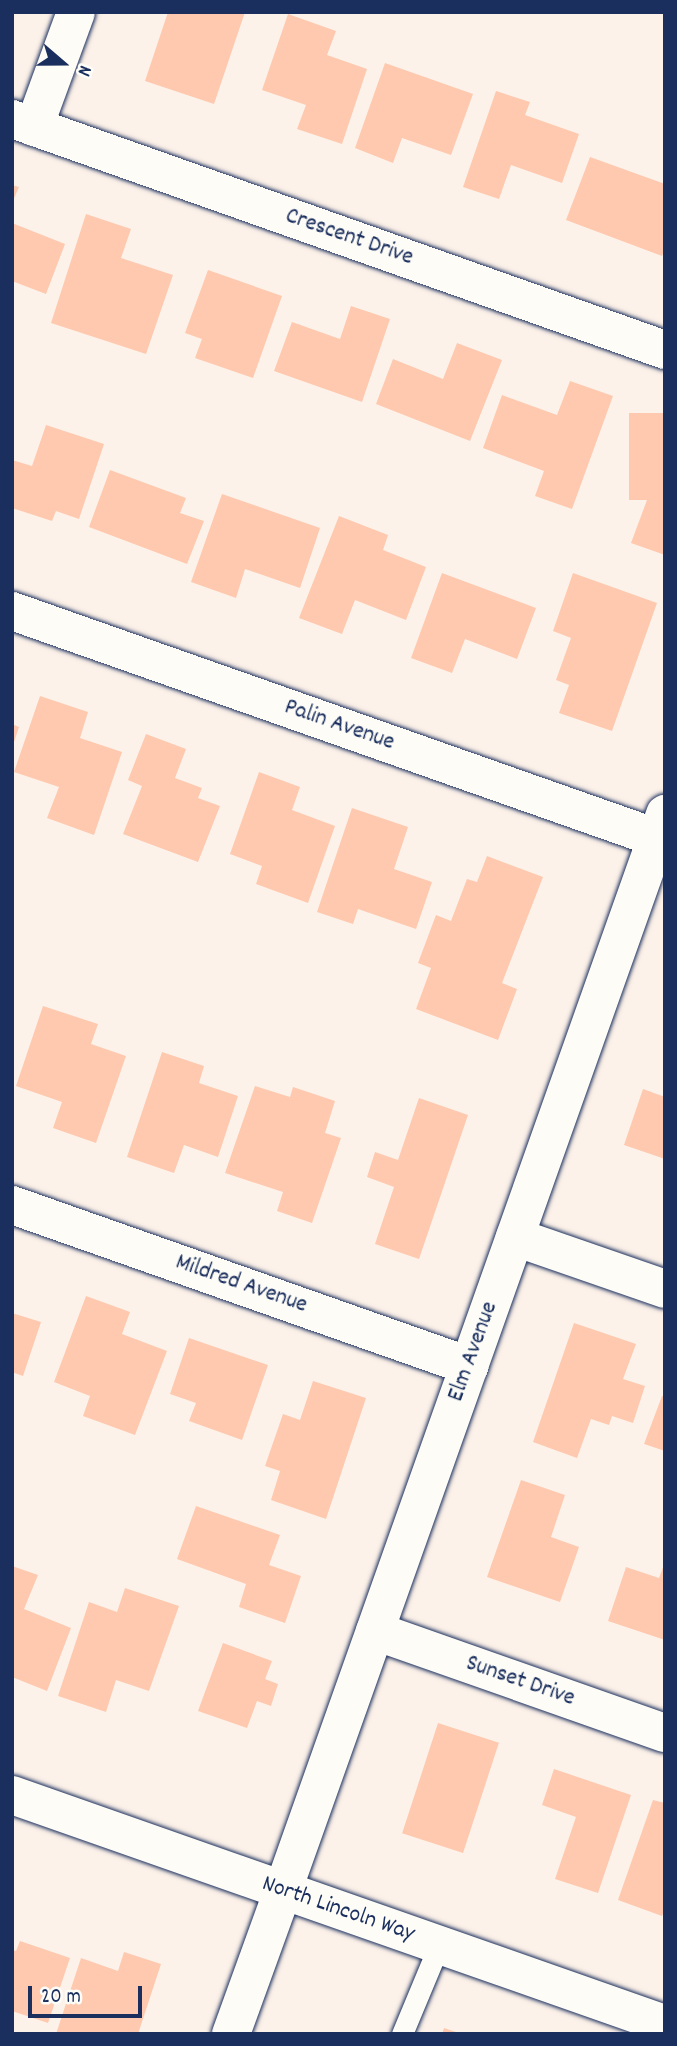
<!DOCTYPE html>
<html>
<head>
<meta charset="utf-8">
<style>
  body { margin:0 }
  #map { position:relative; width:677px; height:2046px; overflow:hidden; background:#fdf2e9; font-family:Dekko,sans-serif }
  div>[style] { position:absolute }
  .building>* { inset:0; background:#fec9af; transform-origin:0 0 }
  .roads { filter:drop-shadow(0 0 2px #1b2f5e) drop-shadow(0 0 2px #1b2f5e) }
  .lane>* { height:21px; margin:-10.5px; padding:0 10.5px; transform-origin:10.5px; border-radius:10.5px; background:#fdfcf7 }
  .street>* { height:38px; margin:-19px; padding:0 19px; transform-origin:19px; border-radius:19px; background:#fdfcf7 }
  .secondary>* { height:38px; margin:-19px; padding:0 19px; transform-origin:19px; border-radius:19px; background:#fdfcf7 }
  .highway>* { height:38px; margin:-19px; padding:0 19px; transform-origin:19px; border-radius:19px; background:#fdfcf7 }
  span { translate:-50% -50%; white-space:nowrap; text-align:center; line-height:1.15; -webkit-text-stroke:5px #fdfcf7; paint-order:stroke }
  .street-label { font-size:24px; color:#1b2f5e }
  .frame { position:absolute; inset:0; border:14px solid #1b2f5e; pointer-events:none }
  .north { position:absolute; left:28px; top:28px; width:70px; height:70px; -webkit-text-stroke:5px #fdfcf7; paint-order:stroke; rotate:110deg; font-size:19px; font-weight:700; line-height:28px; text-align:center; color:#1b2f5e }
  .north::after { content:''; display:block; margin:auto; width:24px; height:32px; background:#1b2f5e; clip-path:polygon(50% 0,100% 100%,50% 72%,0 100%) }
  .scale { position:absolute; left:28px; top:1986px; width:114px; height:32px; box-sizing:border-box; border:4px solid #1b2f5e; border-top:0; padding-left:9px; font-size:21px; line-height:24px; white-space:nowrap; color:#1b2f5e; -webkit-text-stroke:5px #fdfcf7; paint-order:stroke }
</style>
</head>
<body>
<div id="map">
  <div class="building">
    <i style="clip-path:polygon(168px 12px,245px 12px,214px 104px,145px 81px)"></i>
    <i style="clip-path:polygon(288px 14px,336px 31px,327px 55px,367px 69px,342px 144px,297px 129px,306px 105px,262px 90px)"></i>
    <i style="clip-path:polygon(385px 63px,473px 94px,451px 155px,402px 138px,393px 163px,355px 148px)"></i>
    <i style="clip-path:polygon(496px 91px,530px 102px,525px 115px,579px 134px,562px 183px,511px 165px,499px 199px,463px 187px)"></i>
    <i style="clip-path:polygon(590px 157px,665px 184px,665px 248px,662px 256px,566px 220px)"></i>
    <i style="clip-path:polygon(12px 185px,19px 187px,12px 203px)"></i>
    <i style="clip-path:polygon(86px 214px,131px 229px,121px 258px,173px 275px,146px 354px,51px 323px)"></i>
    <i style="clip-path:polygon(12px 223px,65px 244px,46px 294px,12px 281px)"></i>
    <i style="clip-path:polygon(208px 270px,282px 296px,253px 378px,195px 358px,202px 339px,185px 333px)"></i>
    <i style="clip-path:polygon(351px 306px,390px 319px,362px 402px,274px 371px,292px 322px,340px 339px)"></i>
    <i style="clip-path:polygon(457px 343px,502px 360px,470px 441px,376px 404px,393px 359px,443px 379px)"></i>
    <i style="clip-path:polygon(570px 381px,613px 396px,572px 509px,535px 496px,544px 471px,483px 448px,502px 395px,557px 415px)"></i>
    <i style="clip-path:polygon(629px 413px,665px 413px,665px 555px,631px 543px,647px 500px,629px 500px)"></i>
    <i style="clip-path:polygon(46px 425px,104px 444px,79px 519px,56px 511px,52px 521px,12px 508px,12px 460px,32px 466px)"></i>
    <i style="clip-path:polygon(110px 470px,186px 498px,180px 513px,204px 521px,187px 564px,89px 527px)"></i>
    <i style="clip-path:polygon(222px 494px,320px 528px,300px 588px,245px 569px,236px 598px,191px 582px)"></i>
    <i style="clip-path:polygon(339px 516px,388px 535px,383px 550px,426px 567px,406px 620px,355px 600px,342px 634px,299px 618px)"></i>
    <i style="clip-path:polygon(442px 573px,536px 608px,517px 659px,465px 639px,452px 673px,411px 658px)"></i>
    <i style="clip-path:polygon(573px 573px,657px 603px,612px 731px,559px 713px,569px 685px,556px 680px,571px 638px,553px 631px)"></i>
    <i style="clip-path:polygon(40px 696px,88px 712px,80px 738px,122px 752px,94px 835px,47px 818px,59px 787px,14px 772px)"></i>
    <i style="clip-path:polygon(12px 724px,19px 727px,13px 745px,12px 745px)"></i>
    <i style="clip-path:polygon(146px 734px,186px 749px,175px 778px,202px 788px,198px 798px,220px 806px,198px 862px,123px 834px,142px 786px,128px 780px)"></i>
    <i style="clip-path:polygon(259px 772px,300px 787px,292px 810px,335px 826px,308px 903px,256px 884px,262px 866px,230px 854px)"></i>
    <i style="clip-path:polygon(352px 808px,408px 827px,394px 869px,432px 882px,416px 929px,358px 909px,353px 924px,317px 912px)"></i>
    <i style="clip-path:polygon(487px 856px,543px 877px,502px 983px,517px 989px,498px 1040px,416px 1009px,431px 968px,418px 963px,436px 915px,451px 921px,467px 879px,477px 882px)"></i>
    <i style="clip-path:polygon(43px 1006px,98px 1024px,91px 1044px,126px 1056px,96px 1143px,53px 1128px,62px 1102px,16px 1086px)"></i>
    <i style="clip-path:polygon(162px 1052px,204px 1066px,199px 1083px,238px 1096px,218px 1157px,184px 1145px,174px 1173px,127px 1157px)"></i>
    <i style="clip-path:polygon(255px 1086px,290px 1097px,293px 1087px,335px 1101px,325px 1133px,341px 1138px,312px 1223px,277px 1211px,283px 1192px,225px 1173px)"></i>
    <i style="clip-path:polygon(643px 1089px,665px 1097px,665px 1159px,624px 1145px)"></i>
    <i style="clip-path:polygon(419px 1098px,468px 1115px,419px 1259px,375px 1244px,394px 1187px,367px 1177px,375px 1152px,398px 1160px)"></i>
    <i style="clip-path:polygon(86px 1296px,130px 1312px,122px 1334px,167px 1351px,135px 1435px,83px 1416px,90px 1396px,54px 1382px)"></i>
    <i style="clip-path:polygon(12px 1313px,41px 1322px,23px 1376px,12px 1372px)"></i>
    <i style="clip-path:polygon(574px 1323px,636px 1344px,623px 1379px,645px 1386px,633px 1423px,612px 1416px,609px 1425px,591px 1419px,577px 1458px,533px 1442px)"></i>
    <i style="clip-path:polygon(189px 1338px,268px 1365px,242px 1440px,189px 1421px,196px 1403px,170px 1394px)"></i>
    <i style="clip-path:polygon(313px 1381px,366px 1398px,326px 1519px,271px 1500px,280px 1471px,265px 1466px,283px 1414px,300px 1420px)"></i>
    <i style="clip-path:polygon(662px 1396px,665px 1397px,665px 1451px,644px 1444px)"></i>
    <i style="clip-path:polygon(521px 1480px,565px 1495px,551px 1537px,579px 1547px,560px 1602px,487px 1577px)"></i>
    <i style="clip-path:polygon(196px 1506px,280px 1535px,269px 1565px,301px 1576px,285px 1623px,239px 1607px,246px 1584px,177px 1559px)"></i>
    <i style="clip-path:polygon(665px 1562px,665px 1640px,608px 1621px,626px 1567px,659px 1578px)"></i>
    <i style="clip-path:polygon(12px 1566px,38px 1575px,24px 1609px,71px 1628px,47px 1691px,12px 1677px)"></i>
    <i style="clip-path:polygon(125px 1588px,179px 1606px,149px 1691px,116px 1680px,106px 1712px,58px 1696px,89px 1602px,117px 1612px)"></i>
    <i style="clip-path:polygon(223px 1643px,272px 1661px,265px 1679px,278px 1684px,271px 1706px,257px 1701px,247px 1728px,198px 1711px)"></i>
    <i style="left:438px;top:1723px;width:64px;height:116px;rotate:18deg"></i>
    <i style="clip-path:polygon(554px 1769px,631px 1795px,598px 1893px,555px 1879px,576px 1817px,542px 1805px)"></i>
    <i style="clip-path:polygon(653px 1800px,665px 1803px,665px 1908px,662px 1916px,618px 1900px)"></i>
    <i style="clip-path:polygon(20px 1941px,70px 1958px,48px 2023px,12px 2011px,12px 1950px,16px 1951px)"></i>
    <i style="clip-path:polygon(124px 1952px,161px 1964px,138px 2034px,56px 2034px,81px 1958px,118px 1971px)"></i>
    <i style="clip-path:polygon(444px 2028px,459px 2033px,459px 2034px,442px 2034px)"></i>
  </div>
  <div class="roads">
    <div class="lane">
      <i style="left:402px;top:2034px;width:96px;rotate:-67.4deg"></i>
    </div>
    <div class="street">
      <i style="left:12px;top:119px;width:693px;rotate:19.48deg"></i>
      <i style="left:34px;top:127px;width:122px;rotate:-69.9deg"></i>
      <i style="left:12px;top:611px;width:692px;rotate:19.4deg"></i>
      <i style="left:12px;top:1205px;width:485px;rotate:19.4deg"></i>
      <i style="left:515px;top:1237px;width:159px;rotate:19.1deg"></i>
      <i style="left:375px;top:1631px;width:307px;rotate:19.4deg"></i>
    </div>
    <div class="secondary">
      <i style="left:12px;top:1795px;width:692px;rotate:19.33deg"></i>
      <i style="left:283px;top:1890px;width:1142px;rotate:-70.45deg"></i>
    </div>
    <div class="highway">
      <i style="left:231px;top:2034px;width:153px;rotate:-70.1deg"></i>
    </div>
  </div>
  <div class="street-label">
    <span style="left:349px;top:238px;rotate:19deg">Crescent Drive</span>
    <span style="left:339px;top:726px;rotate:19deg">Palin Avenue</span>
    <span style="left:241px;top:1285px;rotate:19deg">Mildred Avenue</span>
    <span style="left:474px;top:1352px;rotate:-70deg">Elm Avenue</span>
    <span style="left:520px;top:1682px;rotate:19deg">Sunset Drive</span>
    <span style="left:338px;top:1910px;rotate:19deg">North Lincoln Way</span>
  </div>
  <div class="frame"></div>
  <div class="north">N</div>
  <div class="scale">20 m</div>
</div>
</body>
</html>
